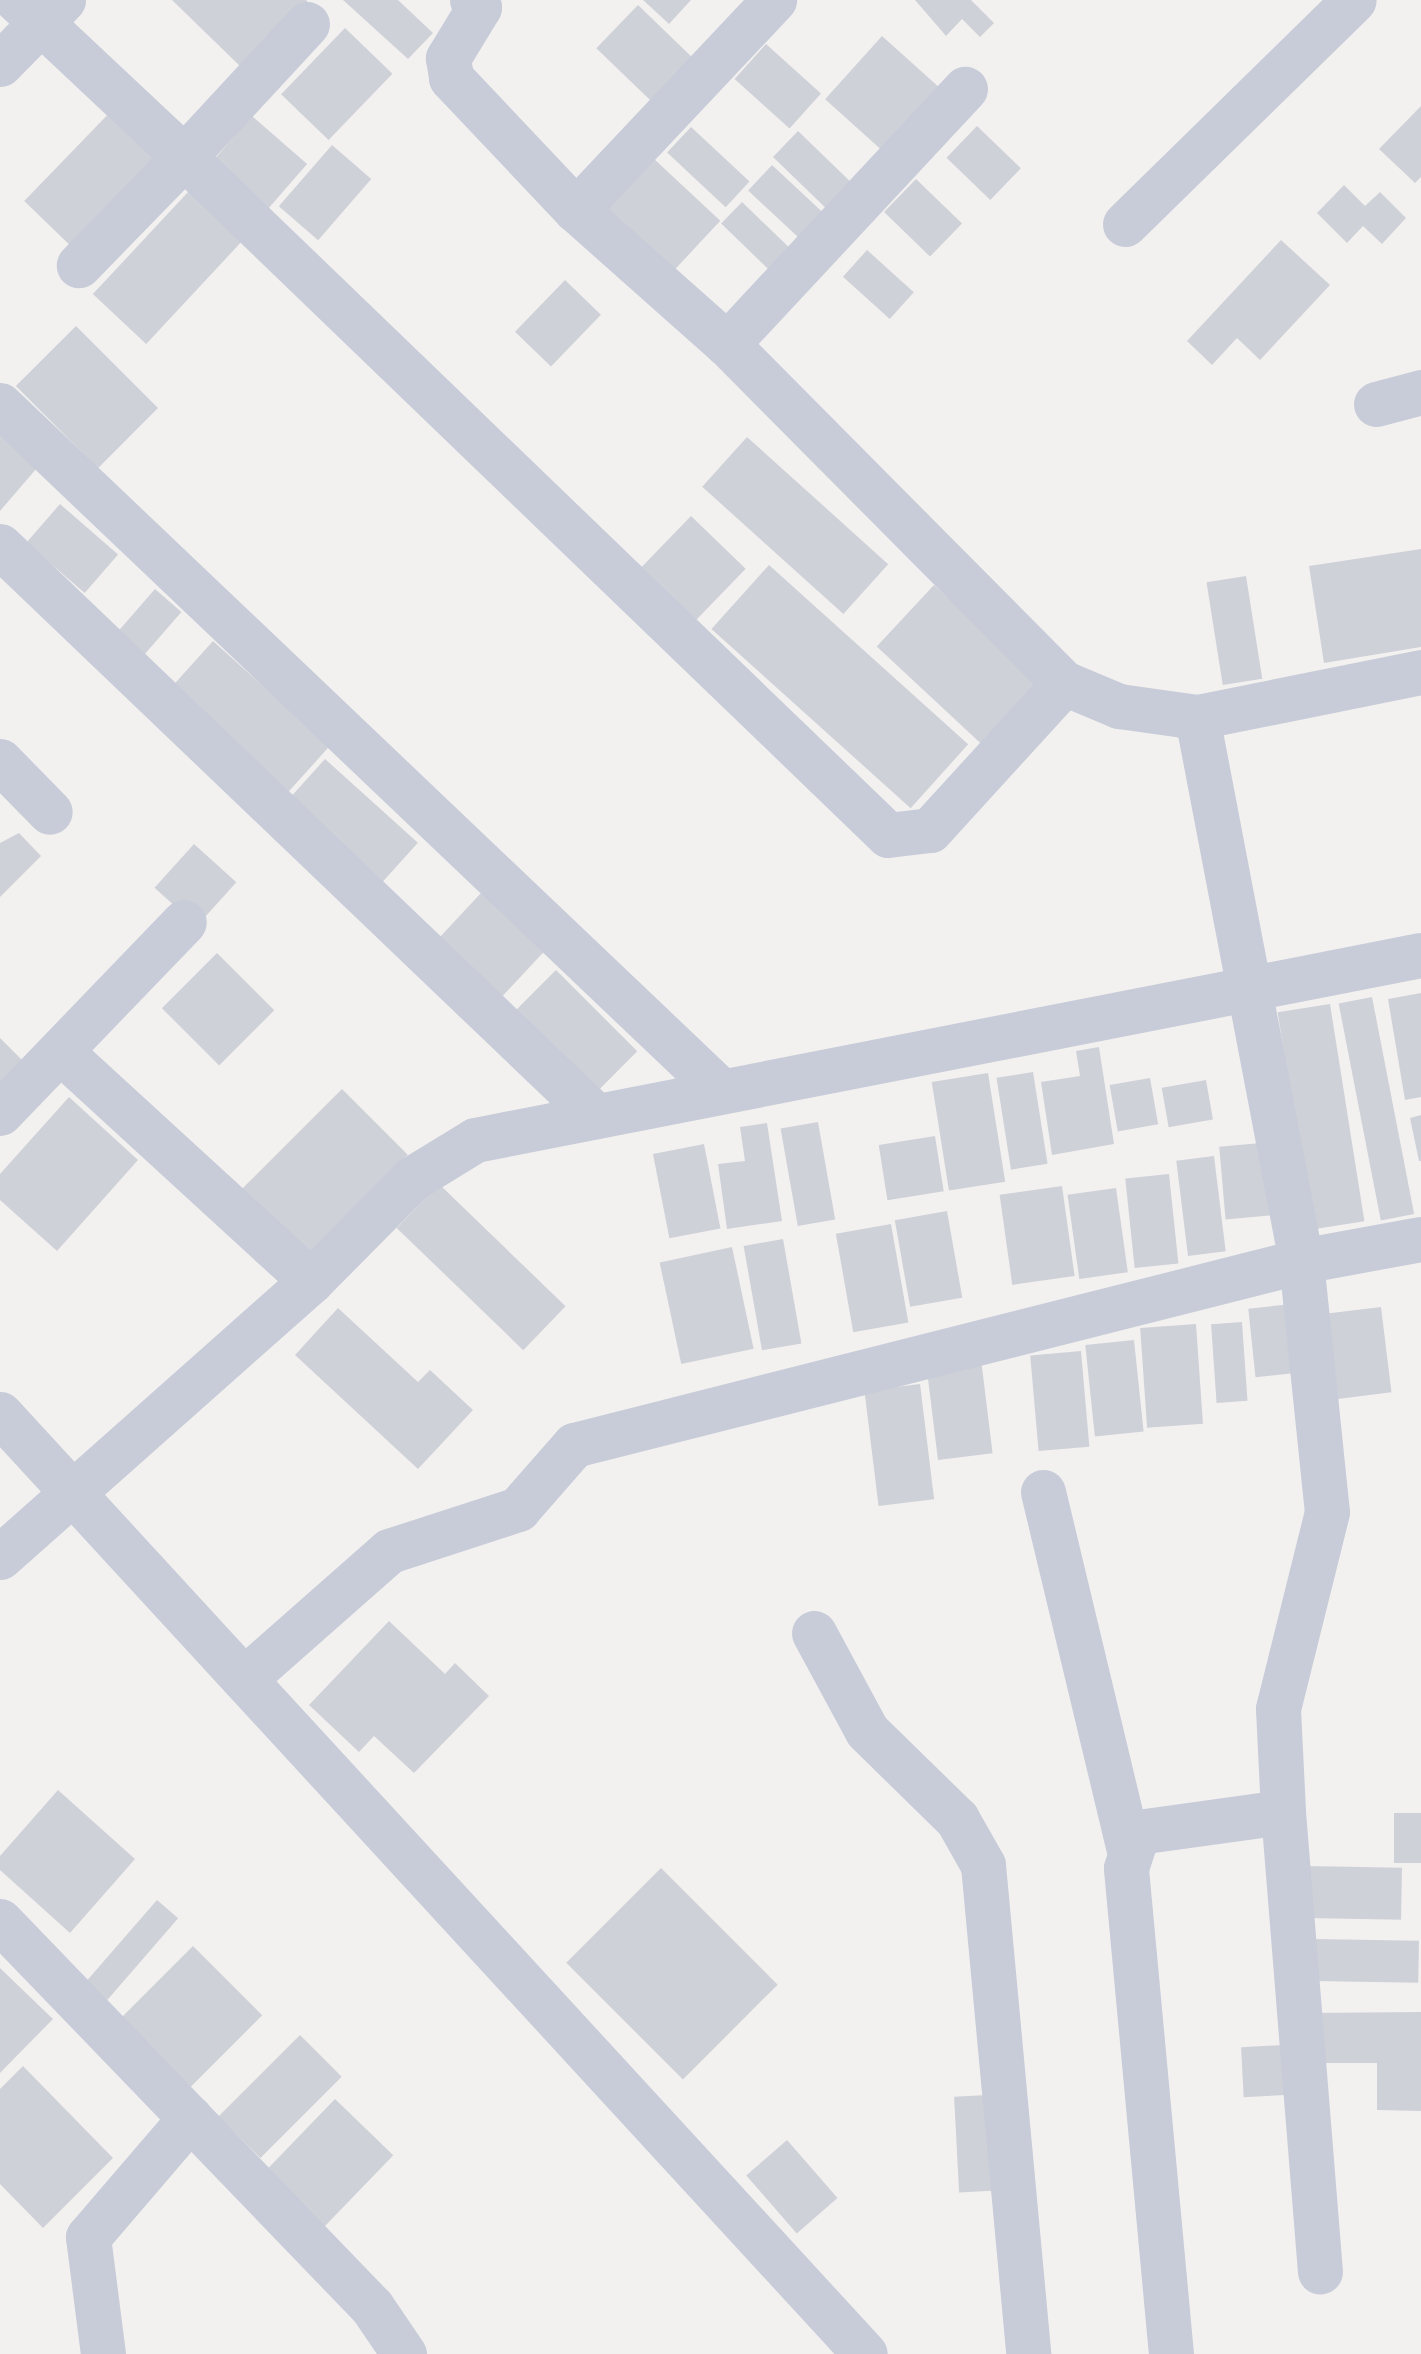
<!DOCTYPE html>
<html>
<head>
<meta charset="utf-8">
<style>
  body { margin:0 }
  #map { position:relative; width:1421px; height:2354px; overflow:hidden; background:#f3f1f0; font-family:"Nunito Sans",sans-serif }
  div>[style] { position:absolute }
  .building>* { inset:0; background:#cfd1d8; transform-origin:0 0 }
  .street>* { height:45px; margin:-22.5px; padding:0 22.5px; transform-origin:22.5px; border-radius:22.5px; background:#c7ccd8 }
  span { translate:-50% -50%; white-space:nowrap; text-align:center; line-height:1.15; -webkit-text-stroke:8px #fff; paint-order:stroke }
</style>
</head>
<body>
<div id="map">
  <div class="building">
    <i style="clip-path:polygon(172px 0,306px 0,309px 3px,244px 70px)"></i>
    <i style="clip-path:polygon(343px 0,398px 0,433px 33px,408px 59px)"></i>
    <i style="clip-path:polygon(643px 0,691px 0,669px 24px)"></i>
    <i style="clip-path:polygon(915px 0,971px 0,994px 23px,980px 37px,962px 19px,946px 36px)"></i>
    <i style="left:638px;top:5px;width:78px;height:60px;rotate:44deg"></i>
    <i style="left:345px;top:28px;width:66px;height:92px;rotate:44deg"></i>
    <i style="left:882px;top:36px;width:76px;height:85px;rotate:42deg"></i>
    <i style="left:766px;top:44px;width:74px;height:47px;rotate:42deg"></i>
    <i style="left:118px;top:104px;width:69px;height:135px;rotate:44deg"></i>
    <i style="clip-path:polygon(1421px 106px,1421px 177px,1415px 183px,1379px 149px)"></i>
    <i style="left:252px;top:116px;width:73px;height:65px;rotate:41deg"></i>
    <i style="left:977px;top:126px;width:61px;height:44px;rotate:44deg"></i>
    <i style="left:691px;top:127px;width:80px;height:35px;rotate:43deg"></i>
    <i style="left:798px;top:131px;width:77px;height:36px;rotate:44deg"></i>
    <i style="left:332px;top:145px;width:52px;height:81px;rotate:41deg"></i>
    <i style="left:653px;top:158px;width:92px;height:69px;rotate:43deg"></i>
    <i style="left:772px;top:165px;width:70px;height:35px;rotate:43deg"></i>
    <i style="left:916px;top:179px;width:64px;height:46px;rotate:44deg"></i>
    <i style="clip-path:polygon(1344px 185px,1365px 206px,1380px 192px,1406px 218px,1382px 244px,1363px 226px,1347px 243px,1317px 213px)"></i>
    <i style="left:189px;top:191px;width:73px;height:141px;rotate:43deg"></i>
    <i style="left:742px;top:202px;width:71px;height:30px;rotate:44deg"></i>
    <i style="clip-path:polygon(1281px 240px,1330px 285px,1260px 360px,1237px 338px,1212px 365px,1187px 341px)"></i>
    <i style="left:867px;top:250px;width:63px;height:36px;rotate:42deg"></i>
    <i style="left:565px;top:280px;width:50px;height:72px;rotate:44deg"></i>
    <i style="left:76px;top:326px;width:116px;height:85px;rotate:45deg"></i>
    <i style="clip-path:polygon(0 436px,37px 468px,0 511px)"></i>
    <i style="left:747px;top:437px;width:190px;height:67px;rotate:42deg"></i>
    <i style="left:60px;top:504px;width:77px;height:51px;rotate:41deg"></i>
    <i style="left:691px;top:516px;width:76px;height:71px;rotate:44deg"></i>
    <i style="clip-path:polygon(1421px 549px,1421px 647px,1324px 663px,1309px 566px)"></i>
    <i style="left:769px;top:565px;width:268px;height:86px;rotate:42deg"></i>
    <i style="left:1246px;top:576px;width:104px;height:40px;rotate:81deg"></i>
    <i style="left:934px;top:585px;width:149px;height:84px;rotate:43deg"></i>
    <i style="left:155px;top:589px;width:35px;height:64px;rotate:41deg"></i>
    <i style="left:213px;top:641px;width:157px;height:71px;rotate:42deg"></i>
    <i style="left:325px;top:759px;width:125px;height:58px;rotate:42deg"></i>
    <i style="clip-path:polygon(19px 833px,41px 856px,0 897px,0 843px)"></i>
    <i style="left:194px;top:844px;width:57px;height:59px;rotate:42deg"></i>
    <i style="left:481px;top:893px;width:86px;height:67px;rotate:43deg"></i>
    <i style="left:217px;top:953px;width:81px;height:78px;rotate:45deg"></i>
    <i style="left:556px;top:970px;width:115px;height:60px;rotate:45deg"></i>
    <i style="clip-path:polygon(1421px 993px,1421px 1097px,1405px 1100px,1388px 999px)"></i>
    <i style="left:1372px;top:997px;width:221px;height:34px;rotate:79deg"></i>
    <i style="left:1330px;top:1004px;width:220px;height:53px;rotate:81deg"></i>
    <i style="clip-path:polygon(0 1038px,23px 1061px,0 1085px)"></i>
    <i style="clip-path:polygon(1099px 1047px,1114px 1144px,1052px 1155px,1041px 1082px,1080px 1076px,1076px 1051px)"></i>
    <i style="left:1033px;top:1072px;width:93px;height:37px;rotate:81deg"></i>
    <i style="left:988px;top:1073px;width:110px;height:57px;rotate:81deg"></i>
    <i style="left:1150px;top:1078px;width:47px;height:41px;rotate:80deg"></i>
    <i style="left:1206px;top:1080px;width:40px;height:45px;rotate:80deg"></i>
    <i style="left:342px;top:1089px;width:93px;height:149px;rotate:45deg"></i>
    <i style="clip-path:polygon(69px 1097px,138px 1160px,57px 1251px,0 1200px,0 1174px)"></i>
    <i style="clip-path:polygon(1421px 1115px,1421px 1161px,1419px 1161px,1410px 1118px)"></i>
    <i style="left:818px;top:1122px;width:99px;height:38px;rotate:80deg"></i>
    <i style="clip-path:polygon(767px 1123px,782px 1221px,727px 1229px,718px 1164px,745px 1161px,740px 1127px)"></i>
    <i style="left:935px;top:1136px;width:56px;height:57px;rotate:81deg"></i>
    <i style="left:1273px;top:1142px;width:73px;height:54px;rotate:85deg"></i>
    <i style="left:704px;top:1144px;width:86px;height:52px;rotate:79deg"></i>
    <i style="left:1214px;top:1156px;width:96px;height:38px;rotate:83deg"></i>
    <i style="left:1169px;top:1174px;width:90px;height:44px;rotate:84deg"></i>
    <i style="left:439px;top:1184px;width:176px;height:61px;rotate:44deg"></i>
    <i style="left:1062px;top:1186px;width:91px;height:63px;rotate:82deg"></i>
    <i style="left:1116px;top:1188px;width:85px;height:49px;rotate:82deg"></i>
    <i style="left:947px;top:1211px;width:88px;height:53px;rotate:80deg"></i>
    <i style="left:891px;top:1224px;width:100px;height:56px;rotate:80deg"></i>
    <i style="left:783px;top:1239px;width:106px;height:40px;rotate:80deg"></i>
    <i style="left:732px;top:1247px;width:104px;height:74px;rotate:78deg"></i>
    <i style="left:1302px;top:1303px;width:69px;height:54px;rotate:84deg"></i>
    <i style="left:1381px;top:1307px;width:86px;height:54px;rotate:83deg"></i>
    <i style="clip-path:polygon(338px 1308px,418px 1382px,430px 1370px,473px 1410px,418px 1469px,295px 1355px)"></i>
    <i style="left:1242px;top:1322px;width:79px;height:31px;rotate:86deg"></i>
    <i style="left:1196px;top:1324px;width:100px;height:56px;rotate:86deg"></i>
    <i style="left:1134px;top:1340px;width:92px;height:49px;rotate:84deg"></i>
    <i style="left:1081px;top:1351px;width:96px;height:51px;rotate:85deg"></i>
    <i style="left:981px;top:1359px;width:95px;height:55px;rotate:83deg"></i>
    <i style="left:920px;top:1384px;width:116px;height:56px;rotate:83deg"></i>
    <i style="clip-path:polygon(389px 1621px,445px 1674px,455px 1663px,489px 1696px,414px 1773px,374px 1736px,359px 1752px,309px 1705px)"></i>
    <i style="clip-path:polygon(58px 1790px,135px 1859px,70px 1933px,0 1870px,0 1856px)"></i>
    <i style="left:1394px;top:1813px;width:27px;height:50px"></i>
    <i style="left:1306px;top:1866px;width:96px;height:52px;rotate:1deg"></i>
    <i style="left:661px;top:1868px;width:165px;height:134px;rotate:45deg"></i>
    <i style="left:157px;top:1900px;width:28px;height:108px;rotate:41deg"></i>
    <i style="left:1314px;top:1939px;width:105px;height:42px;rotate:1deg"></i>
    <i style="left:193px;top:1946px;width:98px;height:105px;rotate:45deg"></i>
    <i style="clip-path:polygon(0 1968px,53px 2019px,0 2073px)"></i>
    <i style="clip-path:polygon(1421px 2012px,1421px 2111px,1377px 2110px,1377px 2063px,1304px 2063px,1303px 2013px)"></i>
    <i style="left:300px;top:2035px;width:59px;height:115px;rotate:45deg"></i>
    <i style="left:1283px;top:2045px;width:50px;height:42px;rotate:87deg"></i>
    <i style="clip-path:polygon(23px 2066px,113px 2158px,43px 2228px,0 2184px,0 2089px)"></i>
    <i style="left:1006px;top:2094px;width:96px;height:52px;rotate:87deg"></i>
    <i style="left:335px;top:2099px;width:81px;height:108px;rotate:44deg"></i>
    <i style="left:787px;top:2140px;width:77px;height:54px;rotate:49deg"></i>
  </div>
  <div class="street">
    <i style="left:17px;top:0;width:229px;rotate:43.2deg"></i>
    <i style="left:184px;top:157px;width:151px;rotate:134.2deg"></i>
    <i style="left:472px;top:0;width:10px;rotate:45deg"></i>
    <i style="left:479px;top:7px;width:60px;rotate:121.3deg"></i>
    <i style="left:448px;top:58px;width:20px;rotate:81deg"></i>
    <i style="left:451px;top:78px;width:182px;rotate:46.6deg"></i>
    <i style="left:576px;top:210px;width:202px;rotate:41.6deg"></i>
    <i style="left:727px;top:344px;width:478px;rotate:45.2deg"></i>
    <i style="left:1064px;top:683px;width:60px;rotate:22.7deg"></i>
    <i style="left:1119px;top:706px;width:79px;rotate:8deg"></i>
    <i style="left:307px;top:24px;width:181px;rotate:132.8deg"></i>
    <i style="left:184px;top:157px;width:977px;rotate:43.92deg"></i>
    <i style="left:888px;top:835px;width:42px;rotate:-6.8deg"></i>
    <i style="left:930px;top:830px;width:199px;rotate:-47.6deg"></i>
    <i style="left:0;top:64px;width:90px;rotate:-45.5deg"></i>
    <i style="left:576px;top:210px;width:289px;rotate:-46.7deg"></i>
    <i style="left:1125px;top:224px;width:320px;rotate:-44.4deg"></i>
    <i style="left:727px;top:344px;width:349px;rotate:-47deg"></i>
    <i style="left:1376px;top:404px;width:47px;rotate:-14.9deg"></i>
    <i style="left:0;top:405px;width:992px;rotate:43.57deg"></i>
    <i style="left:0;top:546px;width:822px;rotate:43.72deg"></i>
    <i style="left:1421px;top:672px;width:228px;rotate:168.6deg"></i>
    <i style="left:1197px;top:717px;width:554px;rotate:79.18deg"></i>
    <i style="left:1301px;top:1261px;width:122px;rotate:-10.4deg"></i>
    <i style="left:0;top:761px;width:71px;rotate:45.6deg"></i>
    <i style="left:61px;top:1052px;width:339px;rotate:42.5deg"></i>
    <i style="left:0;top:1113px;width:265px;rotate:-46.1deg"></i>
    <i style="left:0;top:1414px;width:1277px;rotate:47.38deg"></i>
    <i style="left:1043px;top:1492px;width:364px;rotate:76.5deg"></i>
    <i style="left:0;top:1557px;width:416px;rotate:-41.6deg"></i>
    <i style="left:311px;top:1281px;width:145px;rotate:-45.3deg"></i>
    <i style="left:413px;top:1178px;width:73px;rotate:-31.5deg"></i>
    <i style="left:475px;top:1140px;width:964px;rotate:-11.07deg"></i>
    <i style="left:814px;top:1633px;width:111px;rotate:61.6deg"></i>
    <i style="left:867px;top:1731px;width:126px;rotate:44.4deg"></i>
    <i style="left:957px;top:1819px;width:53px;rotate:60.5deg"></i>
    <i style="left:983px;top:1865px;width:491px;rotate:84.7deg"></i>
    <i style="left:245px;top:1678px;width:192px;rotate:-41.4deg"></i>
    <i style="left:389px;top:1551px;width:136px;rotate:-18deg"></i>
    <i style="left:518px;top:1509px;width:85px;rotate:-48.8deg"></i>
    <i style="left:574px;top:1445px;width:750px;rotate:-14.2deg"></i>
    <i style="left:1301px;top:1261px;width:252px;rotate:84.1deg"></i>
    <i style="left:1327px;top:1512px;width:203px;rotate:104deg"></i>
    <i style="left:1278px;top:1709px;width:103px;rotate:87.2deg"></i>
    <i style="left:0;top:1921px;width:536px;rotate:46.06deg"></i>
    <i style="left:372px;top:2307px;width:57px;rotate:55.8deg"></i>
    <i style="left:103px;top:2354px;width:118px;rotate:-97.3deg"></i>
    <i style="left:88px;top:2237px;width:157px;rotate:-49.4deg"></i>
    <i style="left:1171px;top:2354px;width:488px;rotate:-95.3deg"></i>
    <i style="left:1126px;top:1868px;width:38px;rotate:-72deg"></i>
    <i style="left:1138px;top:1832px;width:146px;rotate:-7.9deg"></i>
    <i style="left:1283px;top:1812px;width:461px;rotate:85.4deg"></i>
  </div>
</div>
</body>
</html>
